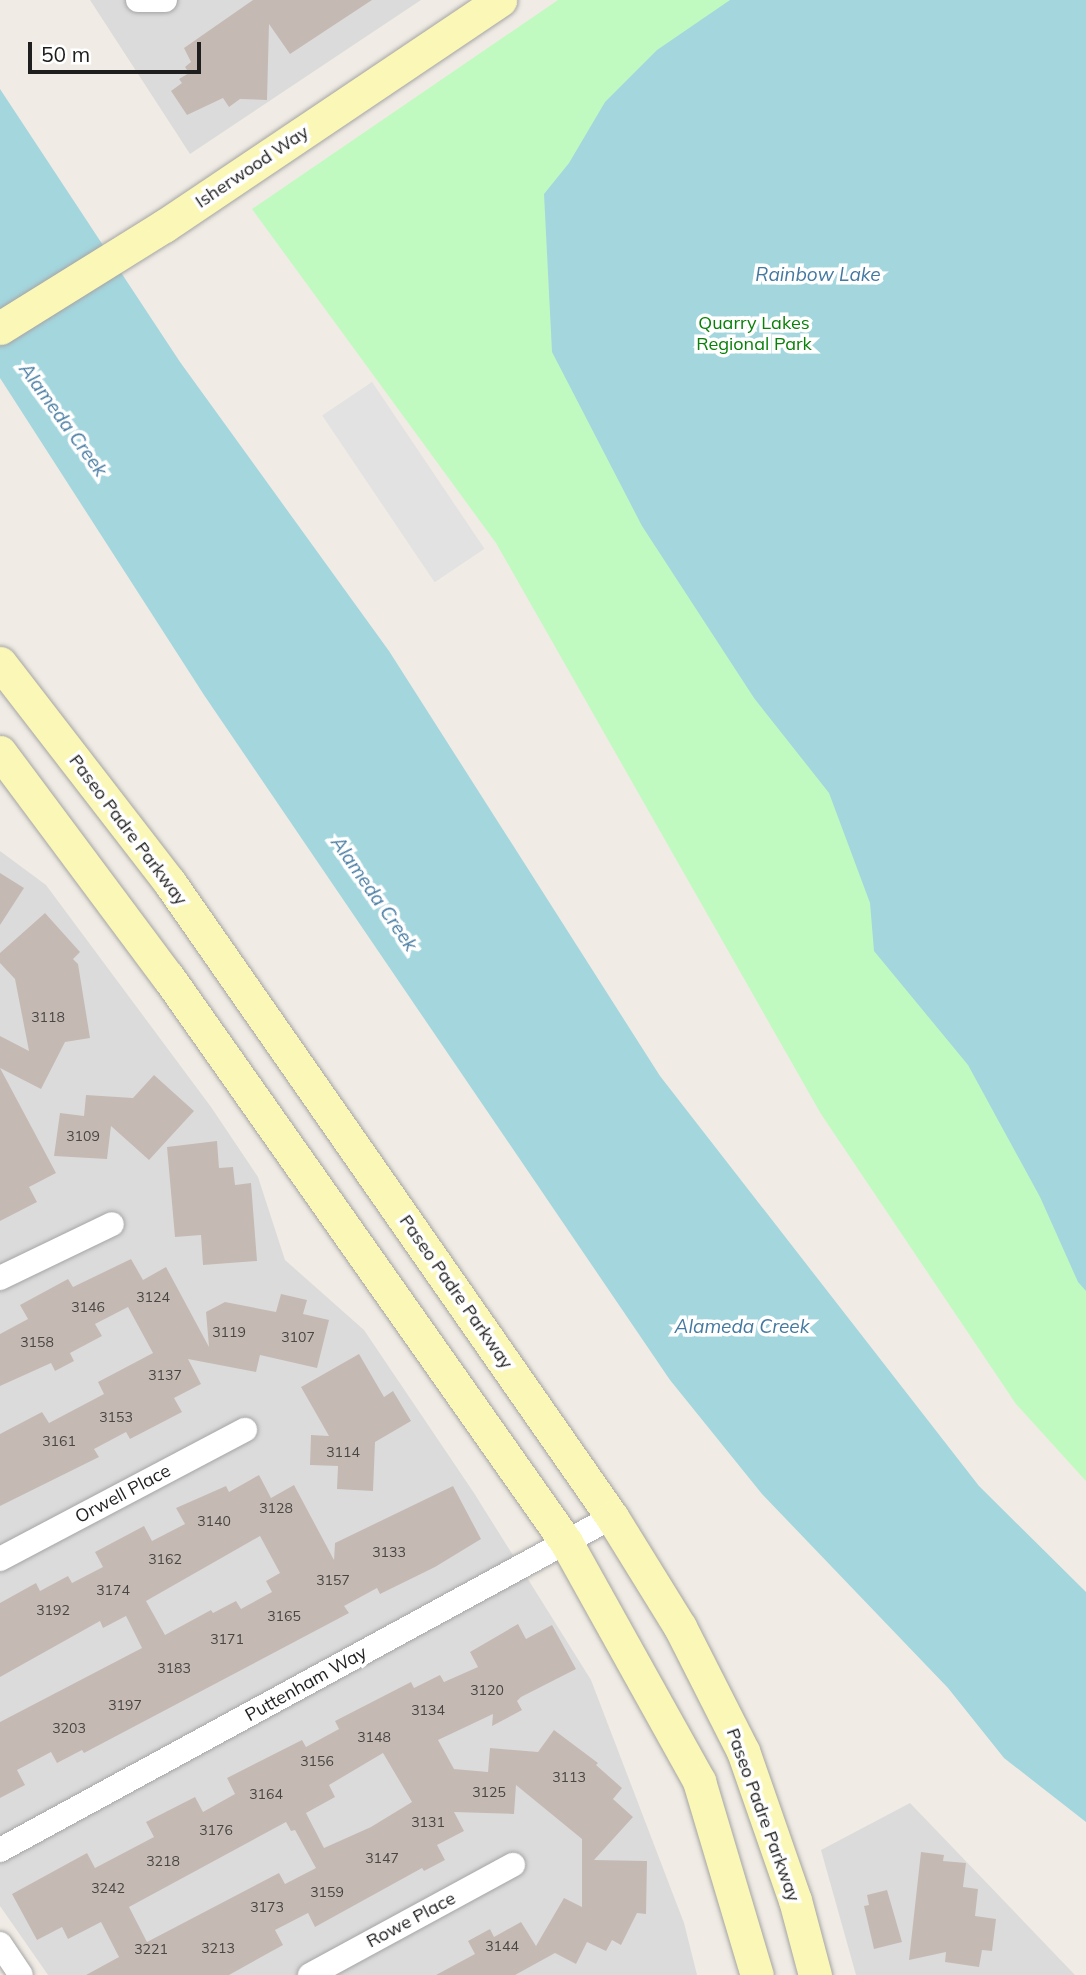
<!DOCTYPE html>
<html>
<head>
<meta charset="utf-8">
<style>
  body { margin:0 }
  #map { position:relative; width:1086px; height:1975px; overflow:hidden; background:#f0ebe4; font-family:Mulish,sans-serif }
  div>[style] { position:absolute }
  .residential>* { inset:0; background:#dcdbdb }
  .park>* { inset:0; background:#c1fac0 }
  .parking>* { inset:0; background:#e2e2e2; transform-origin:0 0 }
  .water>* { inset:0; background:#a4d6de }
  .building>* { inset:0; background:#c4bab3 }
  .roads { filter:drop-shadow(0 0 2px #a5a5a5) drop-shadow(0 0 2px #a5a5a5) }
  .street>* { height:24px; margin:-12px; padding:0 12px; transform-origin:12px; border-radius:12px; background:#fff }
  .secondary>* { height:33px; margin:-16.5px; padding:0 16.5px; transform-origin:16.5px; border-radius:16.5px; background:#fbf8b7 }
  span { translate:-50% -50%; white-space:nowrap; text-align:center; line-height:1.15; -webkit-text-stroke:7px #fff; paint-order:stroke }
  .number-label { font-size:14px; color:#484543 }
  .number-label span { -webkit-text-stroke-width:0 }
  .street-label { font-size:18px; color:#1e1e1e }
  .park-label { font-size:18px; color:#098009 }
  .water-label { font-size:19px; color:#4379a0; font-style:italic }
  .scale { position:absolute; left:28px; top:42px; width:173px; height:32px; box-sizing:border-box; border:4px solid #1e1e1e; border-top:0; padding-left:9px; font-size:21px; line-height:24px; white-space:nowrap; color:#1e1e1e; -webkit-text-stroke:5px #fff; paint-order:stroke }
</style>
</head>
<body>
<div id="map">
  <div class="residential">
    <i style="clip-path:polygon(90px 0,421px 0,190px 154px)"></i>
    <i style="clip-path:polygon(0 851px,46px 885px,211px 1107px,258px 1177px,285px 1260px,364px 1330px,474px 1493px,591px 1680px,684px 1923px,697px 1975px,48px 1975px,0 1906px)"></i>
    <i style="clip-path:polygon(910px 1803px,1075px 1975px,856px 1975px,821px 1850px)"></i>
  </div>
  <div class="park">
    <i style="clip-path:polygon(558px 0,1086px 0,1086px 1481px,1016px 1404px,821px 1114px,496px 543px,252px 209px)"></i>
  </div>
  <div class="parking">
    <i style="left:372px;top:382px;width:201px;height:60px;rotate:56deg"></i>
  </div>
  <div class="water">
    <i style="clip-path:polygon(730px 0,1086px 0,1086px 1291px,1078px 1282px,1040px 1197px,968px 1065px,874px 951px,870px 903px,829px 793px,754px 698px,642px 526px,552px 352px,544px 194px,569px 163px,605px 102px,657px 50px)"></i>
    <i style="clip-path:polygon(0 89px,180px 362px,389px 651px,660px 1076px,979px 1486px,1086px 1592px,1086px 1822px,1004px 1758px,948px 1688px,762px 1494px,670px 1380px,204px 695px,0 378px)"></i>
  </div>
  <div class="building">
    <i style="clip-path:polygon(253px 0,372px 0,290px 54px,269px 24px,267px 100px,240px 99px,229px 107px,223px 98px,187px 115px,171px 91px,182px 83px,179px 79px,189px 73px,185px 67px,191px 62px,184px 48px)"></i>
    <i style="clip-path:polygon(0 873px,24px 888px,0 925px)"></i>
    <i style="clip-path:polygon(45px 913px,80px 952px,73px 959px,78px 964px,90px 1038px,65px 1042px,41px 1089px,0 1068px,0 1036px,29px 1051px,15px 979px,0 963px,0 953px)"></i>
    <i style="clip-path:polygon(0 1068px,56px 1173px,29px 1187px,37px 1202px,0 1221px)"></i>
    <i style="clip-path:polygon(154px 1075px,194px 1111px,149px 1160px,111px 1126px,107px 1159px,54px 1156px,60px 1113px,84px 1116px,86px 1095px,133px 1098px)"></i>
    <i style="clip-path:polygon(217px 1141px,219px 1168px,233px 1167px,235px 1185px,251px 1183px,257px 1261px,203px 1265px,201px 1235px,175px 1237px,167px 1147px)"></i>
    <i style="clip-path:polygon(131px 1259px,143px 1280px,166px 1267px,209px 1347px,206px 1312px,225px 1302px,276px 1312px,281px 1294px,307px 1300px,303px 1314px,329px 1320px,317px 1368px,260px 1355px,256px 1372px,188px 1359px,201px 1384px,174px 1398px,182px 1412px,130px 1439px,126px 1432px,94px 1449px,99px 1457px,0 1506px,0 1434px,42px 1412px,49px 1423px,104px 1394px,98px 1382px,153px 1353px,128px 1307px,95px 1324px,102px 1336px,70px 1353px,74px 1361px,55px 1371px,51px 1363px,0 1386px,0 1334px,28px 1319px,20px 1305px,68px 1279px,73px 1287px)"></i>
    <i style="clip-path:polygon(359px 1354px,384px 1397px,393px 1391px,411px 1421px,375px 1442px,373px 1491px,337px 1489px,338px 1466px,310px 1465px,311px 1435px,329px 1436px,301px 1387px)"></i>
    <i style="clip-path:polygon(evenodd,259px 1475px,271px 1498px,294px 1485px,334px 1560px,335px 1543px,453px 1486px,481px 1539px,435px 1567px,380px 1594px,377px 1588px,344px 1606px,349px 1613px,84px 1753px,82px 1750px,57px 1763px,51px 1752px,17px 1770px,25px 1785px,0 1798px,0 1722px,142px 1648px,126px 1616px,103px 1628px,100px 1621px,0 1677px,0 1603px,36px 1583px,40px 1591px,68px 1576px,72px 1583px,103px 1567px,95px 1552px,144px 1526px,152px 1541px,185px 1524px,176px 1508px,226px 1486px,229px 1492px,259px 1475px,260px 1536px,280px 1573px,266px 1581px,272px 1592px,241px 1609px,236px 1601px,213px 1613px,211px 1610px,165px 1635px,146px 1601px,260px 1536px)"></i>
    <i style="clip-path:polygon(evenodd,518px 1624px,526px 1639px,552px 1625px,576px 1669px,521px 1697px,517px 1701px,522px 1710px,492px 1726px,493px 1714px,438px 1740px,454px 1769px,488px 1772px,490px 1748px,538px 1752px,554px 1730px,598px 1763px,596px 1765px,622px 1788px,613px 1799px,633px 1817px,594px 1860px,647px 1861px,646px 1914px,637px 1913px,621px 1945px,612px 1940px,606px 1951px,587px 1942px,576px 1964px,555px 1953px,515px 1975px,436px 1975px,475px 1954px,468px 1941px,490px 1929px,494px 1937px,521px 1922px,536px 1946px,564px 1898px,582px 1907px,582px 1839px,516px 1785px,514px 1814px,454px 1812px,464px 1831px,437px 1845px,445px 1860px,424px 1871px,422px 1868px,315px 1927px,308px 1913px,275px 1930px,283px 1945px,229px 1975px,86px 1975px,119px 1957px,101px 1922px,68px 1939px,62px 1927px,37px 1940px,12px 1894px,87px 1853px,95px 1868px,154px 1837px,146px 1822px,195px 1797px,203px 1812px,235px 1794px,227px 1778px,302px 1740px,306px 1747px,339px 1729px,335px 1721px,411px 1682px,414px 1688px,440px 1675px,444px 1682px,478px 1667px,470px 1652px,518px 1624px,383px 1753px,412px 1802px,371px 1827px,324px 1848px,306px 1813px,335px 1797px,329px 1785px,383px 1753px,518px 1624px,286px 1822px,291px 1831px,295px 1830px,316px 1868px,285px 1884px,279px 1873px,147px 1942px,129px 1907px,286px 1822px)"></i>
    <i style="clip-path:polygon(921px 1852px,944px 1855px,943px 1861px,966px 1863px,963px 1887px,978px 1889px,975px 1916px,996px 1919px,992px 1951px,982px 1950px,979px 1967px,945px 1962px,946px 1952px,909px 1960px)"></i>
    <i style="clip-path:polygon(887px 1890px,902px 1942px,874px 1949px,864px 1906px,869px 1905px,867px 1895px)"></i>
  </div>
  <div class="roads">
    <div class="street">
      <i style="left:138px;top:0;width:27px"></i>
      <i style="left:0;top:1278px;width:124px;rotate:-25.7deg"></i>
      <i style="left:0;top:1559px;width:277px;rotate:-27.8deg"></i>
      <i style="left:0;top:1850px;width:697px;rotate:-28.55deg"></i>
      <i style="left:0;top:1944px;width:37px;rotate:56deg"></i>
      <i style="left:310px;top:1975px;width:231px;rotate:-28.5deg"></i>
    </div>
    <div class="secondary">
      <i style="left:0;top:328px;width:193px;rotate:-31.9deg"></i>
      <i style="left:164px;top:226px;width:405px;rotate:-33.9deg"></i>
      <i style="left:0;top:663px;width:278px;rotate:52.3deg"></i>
      <i style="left:170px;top:883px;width:773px;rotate:55.12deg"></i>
      <i style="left:612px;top:1517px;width:129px;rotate:58.3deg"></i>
      <i style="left:680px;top:1627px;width:139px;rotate:63.1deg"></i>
      <i style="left:743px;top:1751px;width:158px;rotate:70.8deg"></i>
      <i style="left:795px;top:1900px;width:78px;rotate:75.1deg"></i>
      <i style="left:0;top:752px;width:281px;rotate:53.3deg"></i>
      <i style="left:168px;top:977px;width:691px;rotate:54.84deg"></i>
      <i style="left:566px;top:1542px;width:274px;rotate:60.9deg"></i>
      <i style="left:699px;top:1781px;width:202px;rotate:73.4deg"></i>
    </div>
  </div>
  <div class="number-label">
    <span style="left:48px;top:1017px">3118</span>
    <span style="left:83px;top:1136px">3109</span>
    <span style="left:153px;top:1297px">3124</span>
    <span style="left:88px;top:1307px">3146</span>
    <span style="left:229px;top:1332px">3119</span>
    <span style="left:298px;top:1337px">3107</span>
    <span style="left:37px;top:1342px">3158</span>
    <span style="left:165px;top:1375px">3137</span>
    <span style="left:116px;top:1417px">3153</span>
    <span style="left:59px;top:1441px">3161</span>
    <span style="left:343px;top:1452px">3114</span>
    <span style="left:276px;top:1508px">3128</span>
    <span style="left:214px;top:1521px">3140</span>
    <span style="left:389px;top:1552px">3133</span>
    <span style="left:165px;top:1559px">3162</span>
    <span style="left:333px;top:1580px">3157</span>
    <span style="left:113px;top:1590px">3174</span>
    <span style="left:53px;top:1610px">3192</span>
    <span style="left:284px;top:1616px">3165</span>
    <span style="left:227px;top:1639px">3171</span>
    <span style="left:174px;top:1668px">3183</span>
    <span style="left:487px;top:1690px">3120</span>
    <span style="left:125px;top:1705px">3197</span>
    <span style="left:428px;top:1710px">3134</span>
    <span style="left:69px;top:1728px">3203</span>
    <span style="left:374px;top:1737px">3148</span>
    <span style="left:317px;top:1761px">3156</span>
    <span style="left:569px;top:1777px">3113</span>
    <span style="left:489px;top:1792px">3125</span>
    <span style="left:266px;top:1794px">3164</span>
    <span style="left:428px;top:1822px">3131</span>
    <span style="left:216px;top:1830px">3176</span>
    <span style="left:382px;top:1858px">3147</span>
    <span style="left:163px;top:1861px">3218</span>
    <span style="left:108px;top:1888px">3242</span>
    <span style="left:327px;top:1892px">3159</span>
    <span style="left:267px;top:1907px">3173</span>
    <span style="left:502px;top:1946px">3144</span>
    <span style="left:218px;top:1948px">3213</span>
    <span style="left:151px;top:1949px">3221</span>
  </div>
  <div class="street-label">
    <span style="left:252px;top:167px;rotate:-34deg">Isherwood Way</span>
    <span style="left:128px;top:830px;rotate:53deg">Paseo Padre Parkway</span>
    <span style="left:456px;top:1292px;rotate:55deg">Paseo Padre Parkway</span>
    <span style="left:123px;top:1494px;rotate:-28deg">Orwell Place</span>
    <span style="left:306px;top:1684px;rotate:-29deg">Puttenham Way</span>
    <span style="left:763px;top:1815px;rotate:70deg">Paseo Padre Parkway</span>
    <span style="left:411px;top:1920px;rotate:-28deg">Rowe Place</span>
  </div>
  <div class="park-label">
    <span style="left:754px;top:334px">Quarry Lakes<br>Regional Park</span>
  </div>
  <div class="water-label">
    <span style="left:818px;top:275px">Rainbow Lake</span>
    <span style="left:63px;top:420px;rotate:54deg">Alameda Creek</span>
    <span style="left:374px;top:894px;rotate:55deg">Alameda Creek</span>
    <span style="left:742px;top:1327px">Alameda Creek</span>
  </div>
  <div class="scale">50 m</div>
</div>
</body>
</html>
